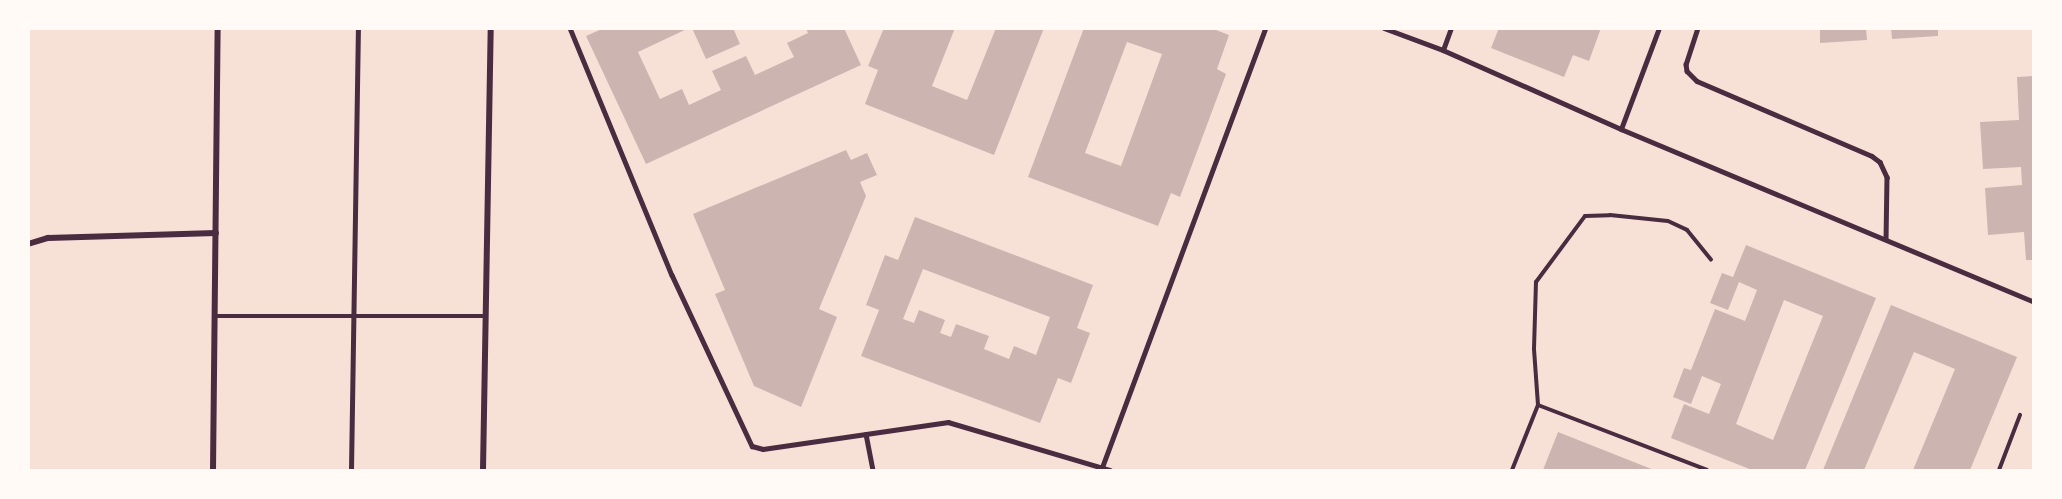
<!DOCTYPE html>
<html>
<head>
<meta charset="utf-8">
<style>
  body { margin:0 }
  #map { position:relative; width:2062px; height:499px; overflow:hidden; background:#f7e1d7; font-family:Figtree,sans-serif }
  div>[style] { position:absolute }
  .building>* { inset:0; background:#ccb4b1 }
  .path>* { height:4px; margin:-2px; padding:0 2px; transform-origin:2px; border-radius:2px; background:#4a2c40 }
  .service>* { height:4.5px; margin:-2.25px; padding:0 2.25px; transform-origin:2.25px; border-radius:2.25px; background:#4a2c40 }
  .minor>* { height:6px; margin:-3px; padding:0 3px; transform-origin:3px; border-radius:3px; background:#4a2c40 }
  span { translate:-50% -50%; white-space:nowrap; text-align:center; line-height:1.15; -webkit-text-stroke:4.5px #fffaf5; paint-order:stroke }
  .frame { position:absolute; inset:0; border:30px solid #fffaf5; pointer-events:none }
</style>
</head>
<body>
<div id="map">
  <div class="building">
    <i style="clip-path:polygon(604px 28px,689px 28px,638px 52px,660px 99px,682px 89px,689px 105px,721px 90px,712px 71px,746px 56px,755px 75px,794px 57px,787px 43px,808px 33px,806px 28px,844px 28px,861px 65px,646px 164px,586px 36px)"></i>
    <i style="clip-path:polygon(692px 28px,733px 28px,740px 44px,706px 59px)"></i>
    <i style="clip-path:polygon(884px 28px,955px 28px,932px 86px,967px 100px,996px 28px,1044px 28px,994px 155px,865px 104px,878px 70px,868px 66px)"></i>
    <i style="clip-path:polygon(evenodd,1084px 28px,1211px 28px,1229px 35px,1217px 69px,1226px 74px,1180px 197px,1171px 193px,1158px 226px,1028px 177px,1084px 28px,1127px 42px,1162px 54px,1121px 166px,1085px 153px,1127px 42px)"></i>
    <i style="clip-path:polygon(1499px 28px,1601px 28px,1589px 61px,1573px 55px,1564px 77px,1491px 48px)"></i>
    <i style="clip-path:polygon(1820px 28px,1866px 28px,1867px 40px,1820px 43px)"></i>
    <i style="clip-path:polygon(1891px 28px,1938px 28px,1938px 36px,1892px 39px)"></i>
    <i style="clip-path:polygon(2034px 76px,2034px 260px,2026px 260px,2024px 232px,1988px 235px,1985px 188px,2022px 185px,2021px 167px,1983px 169px,1980px 122px,2019px 120px,2017px 77px)"></i>
    <i style="clip-path:polygon(846px 150px,851px 160px,867px 153px,877px 175px,860px 182px,866px 196px,819px 309px,837px 317px,801px 407px,754px 386px,715px 294px,725px 290px,693px 214px)"></i>
    <i style="clip-path:polygon(evenodd,915px 217px,1093px 285px,1077px 328px,1090px 333px,1071px 383px,1058px 378px,1040px 423px,861px 356px,879px 310px,866px 305px,885px 255px,898px 260px,915px 217px,923px 269px,1050px 317px,1036px 355px,1014px 346px,1009px 359px,984px 349px,989px 336px,956px 324px,951px 337px,940px 333px,945px 320px,919px 310px,914px 323px,903px 319px,923px 269px)"></i>
    <i style="clip-path:polygon(evenodd,1746px 245px,1876px 298px,1805px 470px,1752px 470px,1671px 438px,1684px 404px,1709px 414px,1721px 384px,1702px 376px,1691px 404px,1673px 397px,1684px 368px,1691px 370px,1715px 309px,1745px 321px,1757px 290px,1739px 282px,1728px 310px,1710px 303px,1722px 273px,1733px 277px,1746px 245px,1784px 300px,1823px 316px,1773px 440px,1736px 424px,1784px 300px)"></i>
    <i style="clip-path:polygon(1891px 305px,2017px 357px,1970px 470px,1913px 470px,1955px 369px,1914px 352px,1864px 470px,1823px 470px)"></i>
    <i style="clip-path:polygon(1558px 432px,1654px 470px,1543px 470px)"></i>
  </div>
  <div class="path">
    <i style="left:1538px;top:405px;width:181px;rotate:21deg"></i>
    <i style="left:1512px;top:470px;width:70px;rotate:-68.2deg"></i>
    <i style="left:1538px;top:405px;width:56px;rotate:-94.1deg"></i>
    <i style="left:1534px;top:349px;width:67px;rotate:-88.3deg"></i>
    <i style="left:1536px;top:282px;width:82px;rotate:-53.4deg"></i>
    <i style="left:1585px;top:216px;width:25px;rotate:-2deg"></i>
    <i style="left:1610px;top:215px;width:58px;rotate:5.9deg"></i>
    <i style="left:1668px;top:221px;width:21px;rotate:25deg"></i>
    <i style="left:1687px;top:230px;width:38px;rotate:51deg"></i>
    <i style="left:1999px;top:470px;width:59px;rotate:-69.1deg"></i>
  </div>
  <div class="service">
    <i style="left:570px;top:28px;width:267px;rotate:67.6deg"></i>
    <i style="left:672px;top:275px;width:189px;rotate:64.9deg"></i>
    <i style="left:752px;top:446px;width:11px;rotate:15deg"></i>
    <i style="left:763px;top:449px;width:187px;rotate:-8.3deg"></i>
    <i style="left:948px;top:422px;width:169px;rotate:16.5deg"></i>
    <i style="left:1384px;top:28px;width:63px;rotate:20.4deg"></i>
    <i style="left:1443px;top:50px;width:195px;rotate:23.9deg"></i>
    <i style="left:1621px;top:129px;width:448px;rotate:22.7deg"></i>
    <i style="left:1698px;top:28px;width:38px;rotate:108deg"></i>
    <i style="left:1686px;top:64px;width:7px;rotate:82deg"></i>
    <i style="left:1687px;top:71px;width:14px;rotate:45deg"></i>
    <i style="left:1697px;top:81px;width:190px;rotate:23.2deg"></i>
    <i style="left:1872px;top:156px;width:10px;rotate:37deg"></i>
    <i style="left:1880px;top:162px;width:17px;rotate:65deg"></i>
    <i style="left:1887px;top:177px;width:61px;rotate:90.9deg"></i>
    <i style="left:1443px;top:50px;width:23px;rotate:-70deg"></i>
    <i style="left:1621px;top:129px;width:108px;rotate:-69.4deg"></i>
    <i style="left:215px;top:316px;width:271px"></i>
    <i style="left:866px;top:434px;width:37px;rotate:79deg"></i>
    <i style="left:351px;top:470px;width:442px;rotate:-89.1deg"></i>
    <i style="left:1101px;top:470px;width:471px;rotate:-69.6deg"></i>
  </div>
  <div class="minor">
    <i style="left:28px;top:244px;width:21px;rotate:-17deg"></i>
    <i style="left:48px;top:238px;width:168px;rotate:-1.7deg"></i>
    <i style="left:213px;top:470px;width:442px;rotate:-89.4deg"></i>
    <i style="left:483px;top:470px;width:442px;rotate:-89deg"></i>
  </div>
  <div class="frame"></div>
</div>
</body>
</html>
